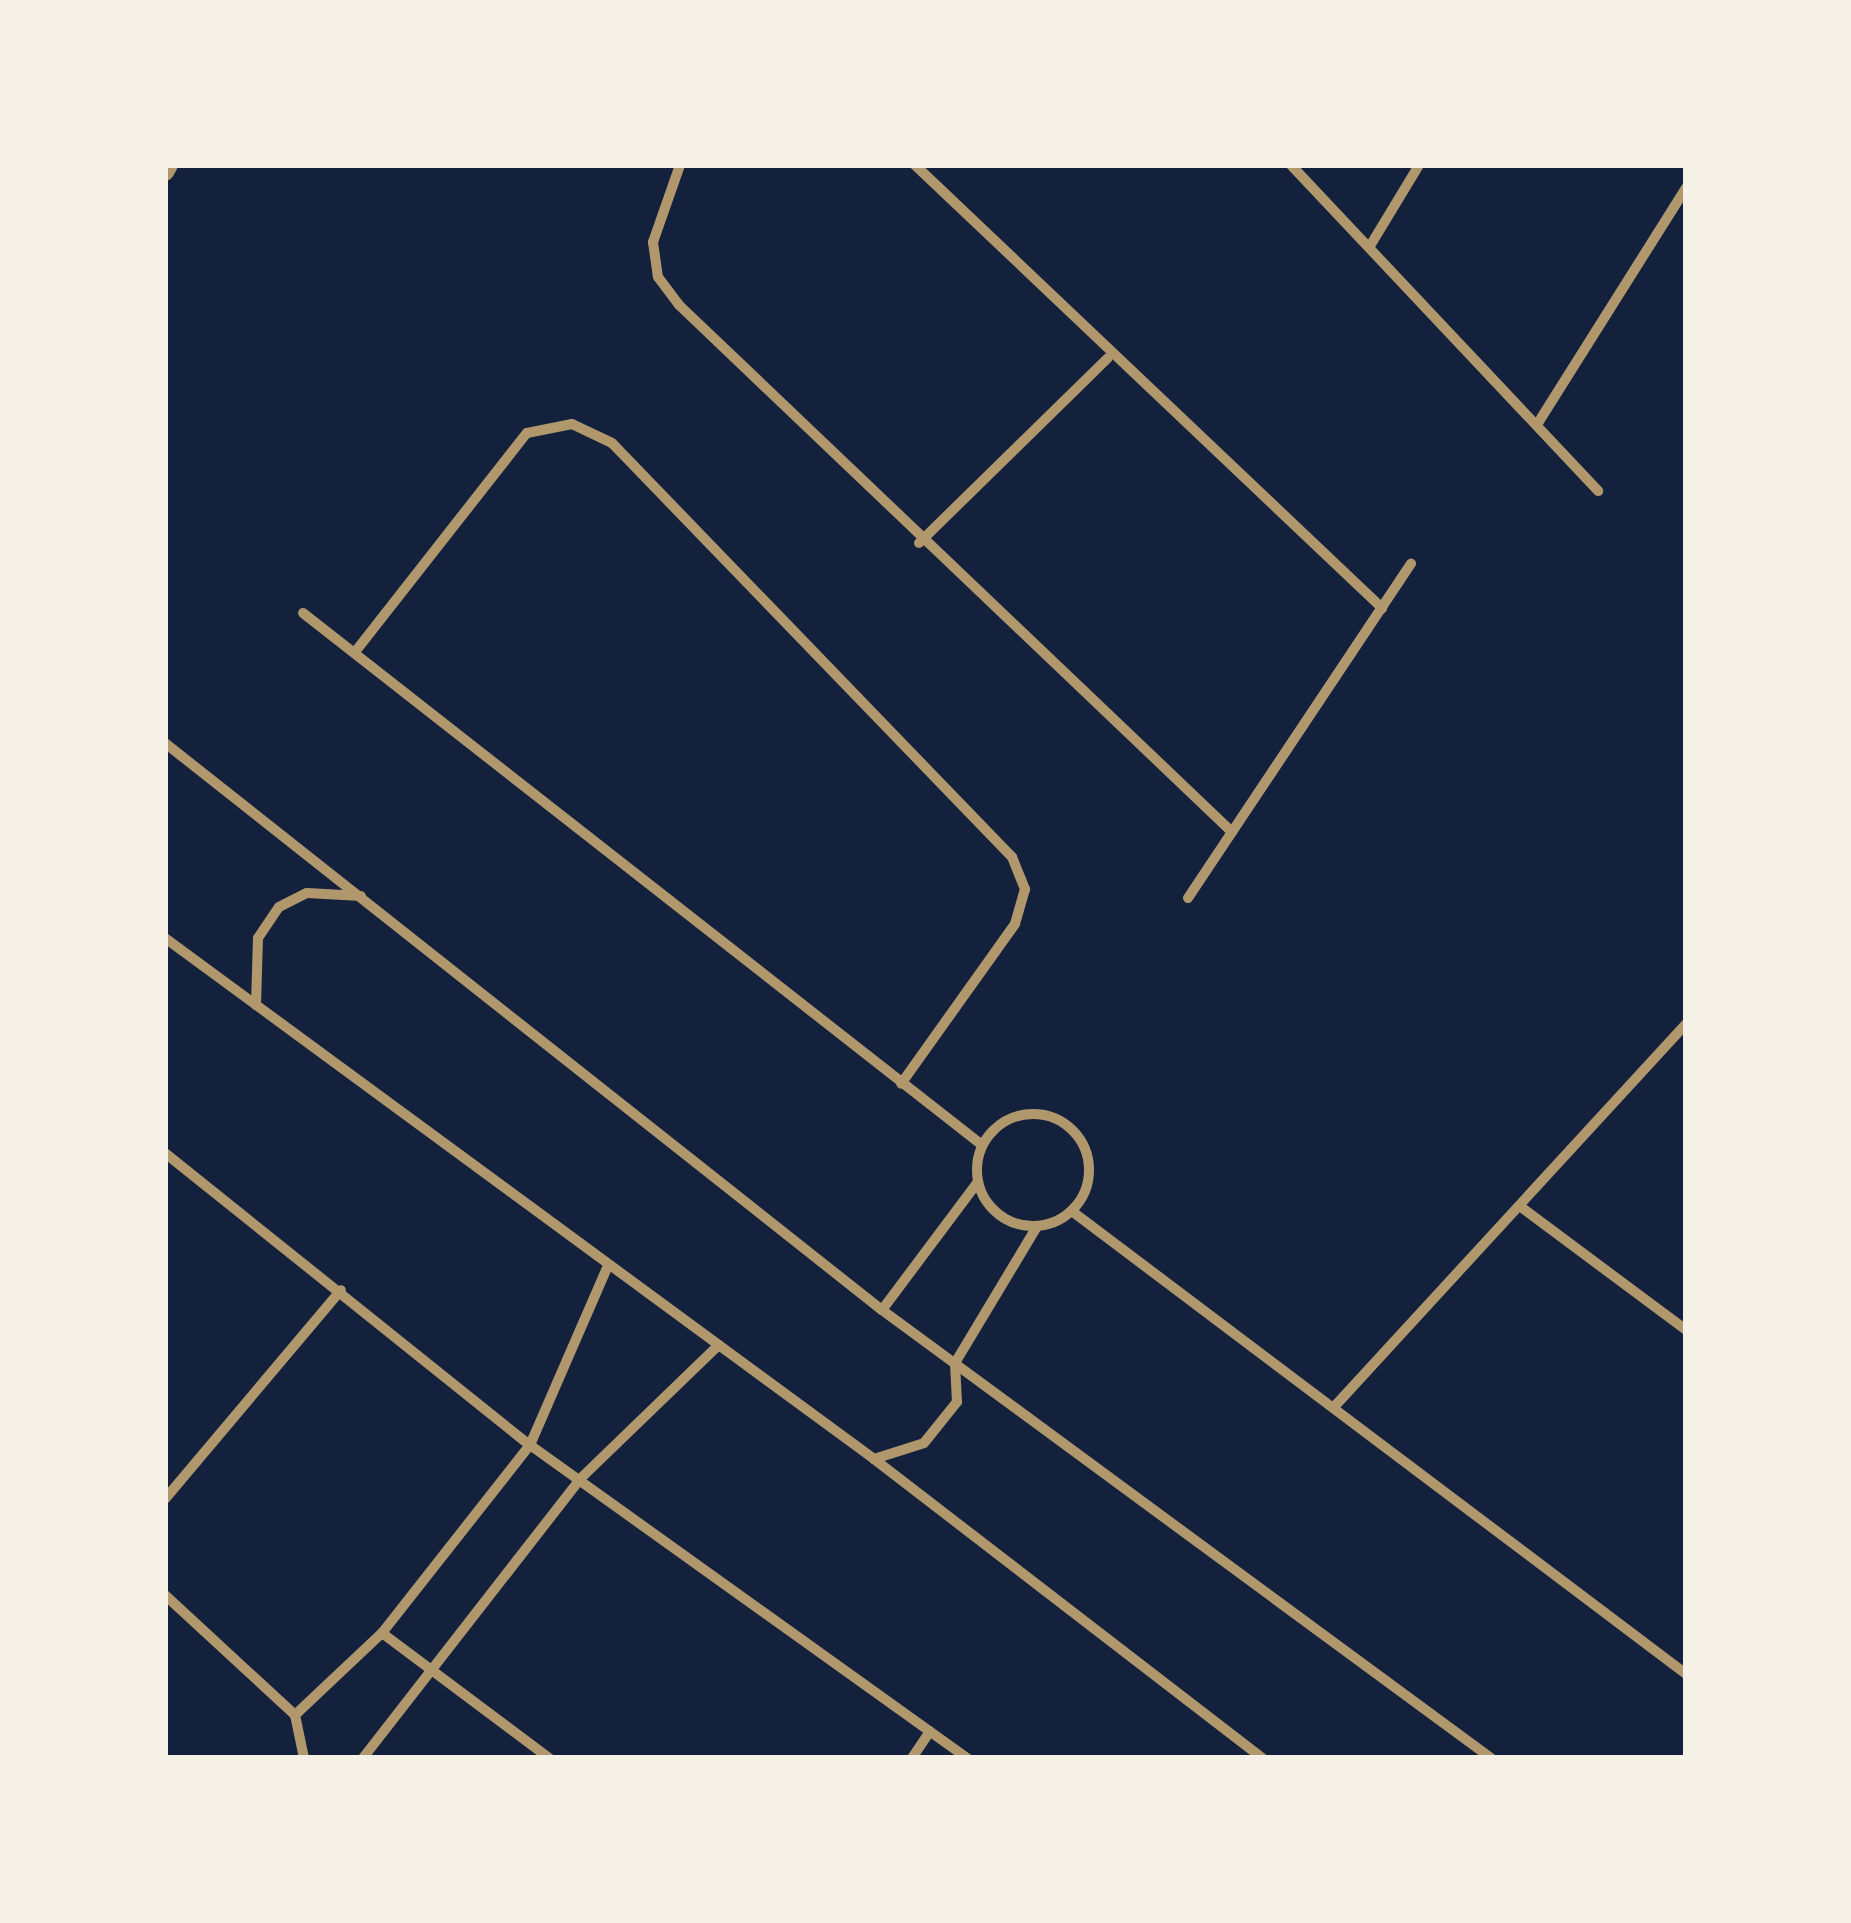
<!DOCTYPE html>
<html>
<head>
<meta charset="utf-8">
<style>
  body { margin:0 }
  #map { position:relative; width:1851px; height:1923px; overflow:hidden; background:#14213d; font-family:"PT Serif",serif }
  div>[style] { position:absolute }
  .minor>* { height:10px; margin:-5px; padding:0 5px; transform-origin:5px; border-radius:5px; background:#b1986c }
  .minor>.ring { margin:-5px; padding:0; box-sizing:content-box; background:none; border:10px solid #b1986c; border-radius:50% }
  .tertiary>* { height:18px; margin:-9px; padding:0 9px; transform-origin:9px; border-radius:9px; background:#b1986c }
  span { translate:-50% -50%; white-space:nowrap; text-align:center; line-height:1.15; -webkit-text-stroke:10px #f6f1e7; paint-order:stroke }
  .frame { position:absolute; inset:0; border:168px solid #f6f1e7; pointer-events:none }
</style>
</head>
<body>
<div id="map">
  <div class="minor">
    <i style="left:680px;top:165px;width:82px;rotate:109.3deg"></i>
    <i style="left:653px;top:242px;width:35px;rotate:82deg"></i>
    <i style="left:658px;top:277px;width:35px;rotate:53deg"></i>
    <i style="left:679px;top:305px;width:764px;rotate:43.62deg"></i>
    <i style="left:915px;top:165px;width:644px;rotate:43.49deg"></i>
    <i style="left:1291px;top:165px;width:448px;rotate:46.7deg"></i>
    <i style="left:1370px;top:246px;width:95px;rotate:-58.8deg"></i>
    <i style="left:1538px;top:423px;width:278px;rotate:-57.8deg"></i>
    <i style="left:919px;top:543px;width:264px;rotate:-44.4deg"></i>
    <i style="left:303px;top:613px;width:863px;rotate:38.08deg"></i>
    <i style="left:355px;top:652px;width:278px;rotate:-51.9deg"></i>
    <i style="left:527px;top:433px;width:46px;rotate:-11.3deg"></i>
    <i style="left:572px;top:424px;width:44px;rotate:25.4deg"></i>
    <i style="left:612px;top:443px;width:576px;rotate:45.99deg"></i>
    <i style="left:1012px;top:857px;width:35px;rotate:68deg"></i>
    <i style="left:1025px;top:889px;width:36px;rotate:106deg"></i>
    <i style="left:1015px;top:924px;width:196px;rotate:125.5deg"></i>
    <i style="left:165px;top:743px;width:914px;rotate:38.34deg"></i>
    <i style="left:882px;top:1310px;width:756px;rotate:36.34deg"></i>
    <i style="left:1188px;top:898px;width:402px;rotate:-56.3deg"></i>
    <i style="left:165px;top:938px;width:880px;rotate:36.31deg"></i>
    <i style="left:874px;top:1459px;width:490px;rotate:37.6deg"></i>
    <i style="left:256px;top:1005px;width:67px;rotate:-88.3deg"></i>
    <i style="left:258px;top:938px;width:37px;rotate:-56deg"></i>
    <i style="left:279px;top:907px;width:31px;rotate:-27deg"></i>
    <i style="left:307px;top:893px;width:54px;rotate:3.2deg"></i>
    <i class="ring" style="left:977px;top:1114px;width:102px;height:102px"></i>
    <i style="left:165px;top:1153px;width:467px;rotate:38.7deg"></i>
    <i style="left:530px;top:1445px;width:538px;rotate:35.61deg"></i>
    <i style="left:1521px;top:1207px;width:206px;rotate:36.7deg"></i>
    <i style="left:1073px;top:1212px;width:768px;rotate:37deg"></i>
    <i style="left:882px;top:1310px;width:159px;rotate:-53.2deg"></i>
    <i style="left:1334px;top:1407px;width:520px;rotate:-47.42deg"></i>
    <i style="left:874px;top:1459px;width:52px;rotate:-17.7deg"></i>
    <i style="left:924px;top:1443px;width:53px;rotate:-51.2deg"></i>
    <i style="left:957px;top:1402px;width:39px;rotate:-93deg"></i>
    <i style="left:955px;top:1363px;width:157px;rotate:-59deg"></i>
    <i style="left:165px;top:1499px;width:273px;rotate:-49.9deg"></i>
    <i style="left:165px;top:1595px;width:177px;rotate:42.7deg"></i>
    <i style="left:295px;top:1715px;width:44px;rotate:78.2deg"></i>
    <i style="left:382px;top:1633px;width:209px;rotate:36.8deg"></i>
    <i style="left:295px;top:1715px;width:120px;rotate:-43.3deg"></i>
    <i style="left:382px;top:1633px;width:239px;rotate:-51.8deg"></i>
    <i style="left:530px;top:1445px;width:195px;rotate:-66.5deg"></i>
    <i style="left:363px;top:1758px;width:353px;rotate:-52.1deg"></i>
    <i style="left:580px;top:1479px;width:193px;rotate:-44deg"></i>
    <i style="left:912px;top:1758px;width:32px;rotate:-56deg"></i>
  </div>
  <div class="tertiary">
    <i style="left:165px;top:172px;width:8px;rotate:-60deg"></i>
  </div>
  <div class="frame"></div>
</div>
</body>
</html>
